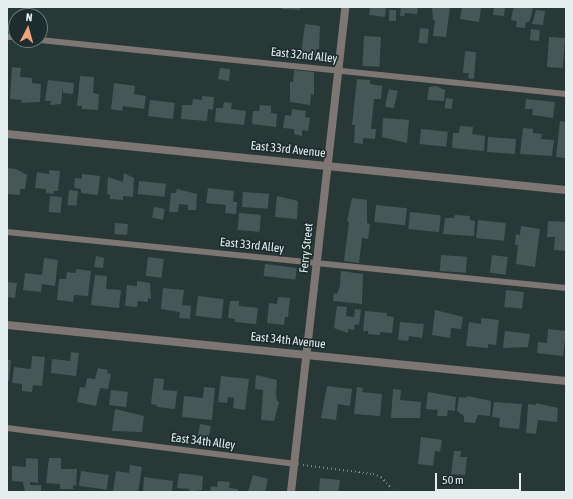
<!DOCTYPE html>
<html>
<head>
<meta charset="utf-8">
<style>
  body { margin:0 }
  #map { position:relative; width:573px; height:499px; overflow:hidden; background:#273837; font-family:"Asap Condensed",sans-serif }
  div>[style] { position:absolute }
  .building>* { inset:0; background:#465757; transform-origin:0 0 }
  .path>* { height:2px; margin-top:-1px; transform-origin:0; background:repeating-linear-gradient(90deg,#7b8988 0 1px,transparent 0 4px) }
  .lane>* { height:5.5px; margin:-2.75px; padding:0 2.75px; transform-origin:2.75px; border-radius:2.75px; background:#7d7673 }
  .street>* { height:8px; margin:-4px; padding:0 4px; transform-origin:4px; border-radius:4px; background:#7d7673 }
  span { translate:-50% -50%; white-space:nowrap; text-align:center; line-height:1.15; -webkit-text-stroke:3.5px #1d2d2d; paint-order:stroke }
  .street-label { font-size:12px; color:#e4eeee }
  .frame { position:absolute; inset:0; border:8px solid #e4eeee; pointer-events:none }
  .north { position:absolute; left:8px; top:8px; width:40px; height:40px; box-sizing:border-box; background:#1d2d2d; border:1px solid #6d7a7a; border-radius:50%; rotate:6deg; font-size:11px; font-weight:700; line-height:16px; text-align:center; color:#e4eeee }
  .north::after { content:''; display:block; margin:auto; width:14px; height:18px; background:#f0a279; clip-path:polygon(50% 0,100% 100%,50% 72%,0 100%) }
  .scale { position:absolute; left:435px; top:473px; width:86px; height:18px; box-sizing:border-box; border:2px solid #e4eeee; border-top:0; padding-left:5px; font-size:12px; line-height:14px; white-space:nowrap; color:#e4eeee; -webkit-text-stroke:3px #1d2d2d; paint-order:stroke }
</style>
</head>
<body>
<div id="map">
  <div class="building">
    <i style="clip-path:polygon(282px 7px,301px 7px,300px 10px,282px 9px)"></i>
    <i style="clip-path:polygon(370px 7px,386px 7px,385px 17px,369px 15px)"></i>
    <i style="clip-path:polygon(401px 7px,418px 7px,417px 14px,405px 13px,404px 16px,400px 16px)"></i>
    <i style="clip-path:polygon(432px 7px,450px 7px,446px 37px,433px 36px,435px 20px,433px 20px)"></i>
    <i style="clip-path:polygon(462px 7px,481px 7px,479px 22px,460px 19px)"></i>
    <i style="clip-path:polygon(494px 7px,505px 7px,504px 16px,493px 15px)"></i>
    <i style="clip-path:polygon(516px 7px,533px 7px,531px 17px,529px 22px,526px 22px,525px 28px,516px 27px,517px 21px,511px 20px,513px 9px)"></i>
    <i style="left:389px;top:10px;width:7px;height:11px"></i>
    <i style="clip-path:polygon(536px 10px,545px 11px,543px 25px,532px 24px)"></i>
    <i style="clip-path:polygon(305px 24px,320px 26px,319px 49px,316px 49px,316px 56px,301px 54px)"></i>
    <i style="left:420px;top:28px;width:9px;height:15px;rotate:6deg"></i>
    <i style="left:531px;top:29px;width:9px;height:11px;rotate:6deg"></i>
    <i style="left:364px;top:36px;width:17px;height:30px;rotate:3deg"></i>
    <i style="left:549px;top:37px;width:16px;height:30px;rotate:4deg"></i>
    <i style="clip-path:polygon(465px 51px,476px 52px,474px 79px,468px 78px,469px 73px,463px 73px)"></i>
    <i style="clip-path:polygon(12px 67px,21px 68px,20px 77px,32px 78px,32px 83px,41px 84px,40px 102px,21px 103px,22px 100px,10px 99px)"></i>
    <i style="clip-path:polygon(220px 68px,230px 69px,229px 81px,218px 79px)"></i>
    <i style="clip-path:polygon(294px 70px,314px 72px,314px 95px,311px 94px,310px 105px,290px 102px,290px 82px,293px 82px)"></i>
    <i style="clip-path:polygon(80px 76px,94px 77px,93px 93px,99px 94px,98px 110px,82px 109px,82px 106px,77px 106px)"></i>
    <i style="clip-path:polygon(357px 79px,370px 80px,370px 84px,382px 86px,381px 99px,374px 99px,371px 129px,376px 129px,375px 139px,363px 138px,363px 144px,354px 143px,355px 125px,352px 125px)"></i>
    <i style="clip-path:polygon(48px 80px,74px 83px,73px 94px,63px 93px,63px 85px,61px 104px,50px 105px,51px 101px,45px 101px)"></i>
    <i style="clip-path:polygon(114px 83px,135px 86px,134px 94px,146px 96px,144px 109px,123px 106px,122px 111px,111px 109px)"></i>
    <i style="clip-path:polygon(436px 86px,445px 90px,444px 101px,427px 100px,429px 87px)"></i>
    <i style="left:389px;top:89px;width:9px;height:18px;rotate:13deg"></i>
    <i style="clip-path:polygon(202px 96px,214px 97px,213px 110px,208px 109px,207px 121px,181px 119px,182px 105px,192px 105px,193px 99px,202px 100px)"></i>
    <i style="left:446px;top:98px;width:7px;height:10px;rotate:8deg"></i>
    <i style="clip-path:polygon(526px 99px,555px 102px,553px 118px,532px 115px,533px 109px,525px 109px)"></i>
    <i style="left:150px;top:100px;width:25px;height:16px;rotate:7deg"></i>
    <i style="clip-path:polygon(224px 102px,232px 103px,231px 109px,246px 111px,244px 125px,215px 122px,216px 108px,223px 108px)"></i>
    <i style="clip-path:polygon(260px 105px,271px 106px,271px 113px,277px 114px,276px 127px,252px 124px,253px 111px,259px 111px)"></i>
    <i style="clip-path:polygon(292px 109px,306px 111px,305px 117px,310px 118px,308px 131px,302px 130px,302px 136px,294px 134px,294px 129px,283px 128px,285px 115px,291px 116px)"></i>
    <i style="clip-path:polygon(383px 118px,409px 120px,407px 143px,382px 137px)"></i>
    <i style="clip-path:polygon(560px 121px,566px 122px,566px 158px,556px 157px)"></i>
    <i style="clip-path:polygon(460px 126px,473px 127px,472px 134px,485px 136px,484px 151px,452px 148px,453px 133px,459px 133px)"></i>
    <i style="clip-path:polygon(523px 128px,533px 129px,533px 133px,542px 134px,541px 139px,554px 140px,552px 156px,520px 154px)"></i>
    <i style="left:421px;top:129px;width:27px;height:15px;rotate:6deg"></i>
    <i style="left:488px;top:137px;width:28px;height:15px;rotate:4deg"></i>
    <i style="clip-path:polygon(7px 168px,16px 169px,27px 175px,25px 189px,20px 189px,20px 195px,7px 194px)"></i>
    <i style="clip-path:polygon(49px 170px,60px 171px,58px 191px,54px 191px,54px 194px,46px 193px,46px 189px,35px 188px,37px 172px,49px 174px)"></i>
    <i style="clip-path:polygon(124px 173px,134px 178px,133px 197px,123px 196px,123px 200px,110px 199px,110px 195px,107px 194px,108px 177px,123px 182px)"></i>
    <i style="clip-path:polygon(82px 174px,100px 176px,98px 195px,81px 193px,81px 189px,74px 188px,75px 178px,82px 179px)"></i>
    <i style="left:139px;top:181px;width:27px;height:13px;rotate:6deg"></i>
    <i style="clip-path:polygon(208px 188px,234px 191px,233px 202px,237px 202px,236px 214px,225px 213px,226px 205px,206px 203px)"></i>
    <i style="clip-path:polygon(177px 189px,197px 194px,196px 210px,188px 210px,188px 205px,179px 204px,178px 212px,169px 212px,171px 193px,176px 193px)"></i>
    <i style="left:69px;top:190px;width:9px;height:15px;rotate:6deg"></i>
    <i style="left:243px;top:192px;width:26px;height:15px;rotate:4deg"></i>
    <i style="left:50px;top:196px;width:12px;height:16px;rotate:5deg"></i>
    <i style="clip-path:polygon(277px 196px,298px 201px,297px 219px,275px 217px)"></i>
    <i style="clip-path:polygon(352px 198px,367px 200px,367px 223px,370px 224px,368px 239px,362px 238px,359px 263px,344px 261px,349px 222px,347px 221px)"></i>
    <i style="left:376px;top:205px;width:31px;height:17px;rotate:6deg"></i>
    <i style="left:154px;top:207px;width:11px;height:11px;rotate:10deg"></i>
    <i style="left:410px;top:212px;width:31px;height:17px;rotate:6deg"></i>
    <i style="left:239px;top:213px;width:22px;height:17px;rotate:5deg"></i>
    <i style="clip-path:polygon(455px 215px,470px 216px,470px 220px,475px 221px,474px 236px,443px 234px,445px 218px,454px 218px)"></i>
    <i style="left:478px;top:220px;width:28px;height:18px;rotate:6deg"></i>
    <i style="clip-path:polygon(548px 221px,566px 222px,566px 251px,554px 250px,555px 237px,547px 237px)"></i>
    <i style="left:115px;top:223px;width:13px;height:11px;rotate:4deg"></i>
    <i style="clip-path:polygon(521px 226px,540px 229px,535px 267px,516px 264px,518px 245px,515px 245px,516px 234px,520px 235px)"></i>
    <i style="left:441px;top:255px;width:26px;height:16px;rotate:4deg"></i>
    <i style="left:492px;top:255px;width:16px;height:18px;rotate:7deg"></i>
    <i style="clip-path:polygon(96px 256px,104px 258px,103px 268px,94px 267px)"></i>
    <i style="left:148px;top:257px;width:16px;height:19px;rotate:7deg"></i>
    <i style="clip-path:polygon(44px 258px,58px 260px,55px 286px,42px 284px,41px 292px,23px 290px,25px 273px,42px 275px)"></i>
    <i style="left:265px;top:264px;width:32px;height:12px;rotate:7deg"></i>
    <i style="clip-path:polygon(76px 269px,91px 271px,88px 296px,74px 295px,73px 302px,57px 300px,59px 279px,66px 279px,67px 272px,76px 273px)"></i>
    <i style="clip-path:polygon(341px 271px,363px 274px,362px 304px,333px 301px,334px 293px,337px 294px,340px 286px)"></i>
    <i style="clip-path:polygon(95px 275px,107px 276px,106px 289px,121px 290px,119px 308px,91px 305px)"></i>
    <i style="clip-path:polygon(137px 281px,150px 283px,151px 299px,148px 298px,148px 302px,138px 301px,137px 307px,125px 306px,127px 285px,137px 286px)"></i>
    <i style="clip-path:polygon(7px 282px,17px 283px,15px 298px,7px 297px)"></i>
    <i style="clip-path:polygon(163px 288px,184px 290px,182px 305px,191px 306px,190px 319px,179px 318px,180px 312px,161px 309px)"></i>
    <i style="left:506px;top:290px;width:18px;height:17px;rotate:6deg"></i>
    <i style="left:198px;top:296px;width:26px;height:20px;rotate:7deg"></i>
    <i style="clip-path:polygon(278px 297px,290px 298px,288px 317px,285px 317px,284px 325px,267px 323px,269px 303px,277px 304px)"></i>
    <i style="clip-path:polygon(230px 301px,239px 301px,239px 306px,258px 308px,256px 324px,235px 322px,235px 319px,228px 318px)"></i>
    <i style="clip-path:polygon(337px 306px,347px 307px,346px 316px,354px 317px,355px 309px,361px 310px,359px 325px,355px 324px,354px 330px,348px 329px,348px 333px,334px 328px)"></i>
    <i style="clip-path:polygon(435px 310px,463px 317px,461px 329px,451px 328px,450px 338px,432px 335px)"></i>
    <i style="clip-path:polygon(365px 311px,387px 313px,387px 316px,394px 317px,392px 333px,380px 332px,380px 335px,368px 334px,368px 331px,363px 331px)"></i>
    <i style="clip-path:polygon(481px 318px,499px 320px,496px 345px,488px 344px,488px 348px,466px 346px,469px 322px,481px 324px)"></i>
    <i style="clip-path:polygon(400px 322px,424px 324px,422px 338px,409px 336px,408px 341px,398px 340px)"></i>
    <i style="clip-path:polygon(548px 329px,566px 331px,563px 356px,537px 353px,538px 342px,547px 343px)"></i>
    <i style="clip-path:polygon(505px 331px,530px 334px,528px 347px,503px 348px)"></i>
    <i style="clip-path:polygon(71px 352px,79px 353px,76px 376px,51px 373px,52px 359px,70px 361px)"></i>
    <i style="clip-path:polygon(32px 356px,45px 357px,42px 386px,33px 385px,32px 392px,22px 391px,22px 384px,12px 383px,14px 367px,31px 369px)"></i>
    <i style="clip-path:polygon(7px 360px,11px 360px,9px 381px,7px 381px)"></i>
    <i style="clip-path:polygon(98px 368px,108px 370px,107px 373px,111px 374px,108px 389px,100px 388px,96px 406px,77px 402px,80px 387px,85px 388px,87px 378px,95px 379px)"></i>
    <i style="clip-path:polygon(256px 375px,277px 380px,276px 394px,277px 401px,279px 402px,274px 421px,261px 420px,263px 390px,255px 389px)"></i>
    <i style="clip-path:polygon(221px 376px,249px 379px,245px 410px,233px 408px,234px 398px,228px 397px,227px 403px,218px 402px)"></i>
    <i style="clip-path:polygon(154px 378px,164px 379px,163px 390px,177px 391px,175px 409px,157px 407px,157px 405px,151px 404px)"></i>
    <i style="clip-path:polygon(327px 386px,352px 389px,350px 406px,338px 404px,336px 420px,321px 418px)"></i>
    <i style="clip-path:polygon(204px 387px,215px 388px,212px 420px,182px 417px,184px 396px,203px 398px)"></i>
    <i style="clip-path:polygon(357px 387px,363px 388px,362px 392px,382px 394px,380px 416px,354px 414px)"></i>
    <i style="clip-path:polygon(393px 389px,401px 390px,400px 400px,421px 402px,420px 418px,391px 418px)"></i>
    <i style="left:111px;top:390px;width:17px;height:15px;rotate:7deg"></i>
    <i style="clip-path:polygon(428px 392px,456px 397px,455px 411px,448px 410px,447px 416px,437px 416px,438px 410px,426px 409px)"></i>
    <i style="clip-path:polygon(467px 396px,491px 401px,490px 416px,478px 415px,475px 423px,464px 422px,464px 416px,457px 411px,459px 397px,467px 398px)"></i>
    <i style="clip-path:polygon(494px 402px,522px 404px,519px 429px,499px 427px,500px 418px,492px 417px)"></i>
    <i style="clip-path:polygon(536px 403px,558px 408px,557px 422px,538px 420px,536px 434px,526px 433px,528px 404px,536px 405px)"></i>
    <i style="clip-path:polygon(115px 409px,144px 416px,142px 432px,112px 431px)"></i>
    <i style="left:200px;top:424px;width:11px;height:14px;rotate:10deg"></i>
    <i style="clip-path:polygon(421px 437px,442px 440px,440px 452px,435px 451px,433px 466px,418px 464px)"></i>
    <i style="clip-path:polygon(454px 451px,461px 451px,460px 457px,467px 457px,465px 475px,451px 474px)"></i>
    <i style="clip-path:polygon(26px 458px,38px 459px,38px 483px,30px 482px,30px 485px,41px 485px,41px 492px,25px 492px,23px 482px,12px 481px,12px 466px,26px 467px)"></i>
    <i style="clip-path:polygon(49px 458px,61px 458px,61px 469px,77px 469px,76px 486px,73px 485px,73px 489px,60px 489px,60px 484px,46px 483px)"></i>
    <i style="clip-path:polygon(130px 465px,142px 467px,138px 492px,113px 492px,116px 471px,129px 473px)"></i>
    <i style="left:81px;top:471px;width:28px;height:15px;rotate:8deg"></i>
    <i style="clip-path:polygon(179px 473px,203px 476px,202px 490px,189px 492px,189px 489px,177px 488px)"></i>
    <i style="clip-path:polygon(253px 475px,268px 479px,265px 492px,248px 492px)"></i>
    <i style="clip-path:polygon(144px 477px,173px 481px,172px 492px,143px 492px)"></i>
    <i style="clip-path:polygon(320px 478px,340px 480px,338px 492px,319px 492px)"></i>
    <i style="clip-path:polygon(218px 481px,230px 482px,229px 488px,238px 489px,238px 492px,210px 492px,211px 486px,217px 487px)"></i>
  </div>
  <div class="path">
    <i style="left:303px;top:465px;width:71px;rotate:7.3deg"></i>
    <i style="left:373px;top:474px;width:9px;rotate:21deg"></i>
    <i style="left:381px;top:477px;width:16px;rotate:47deg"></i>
  </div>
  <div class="lane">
    <i style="left:7px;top:37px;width:9px"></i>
    <i style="left:40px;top:40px;width:529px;rotate:5.86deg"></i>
    <i style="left:7px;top:232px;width:562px;rotate:5.72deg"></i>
    <i style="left:7px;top:428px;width:291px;rotate:7.1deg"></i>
  </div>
  <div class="street">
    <i style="left:7px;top:134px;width:562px;rotate:5.72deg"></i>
    <i style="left:7px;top:325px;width:562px;rotate:5.72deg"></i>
    <i style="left:291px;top:492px;width:488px;rotate:-83.6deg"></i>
  </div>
  <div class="street-label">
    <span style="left:304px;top:56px;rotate:6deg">East 32nd Alley</span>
    <span style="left:288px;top:150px;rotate:6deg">East 33rd Avenue</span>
    <span style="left:252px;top:246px;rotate:6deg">East 33rd Alley</span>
    <span style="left:307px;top:248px;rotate:-84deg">Ferry Street</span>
    <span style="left:288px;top:341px;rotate:6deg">East 34th Avenue</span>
    <span style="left:203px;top:442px;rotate:7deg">East 34th Alley</span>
  </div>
  <div class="frame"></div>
  <div class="north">N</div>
  <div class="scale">50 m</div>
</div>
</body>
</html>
